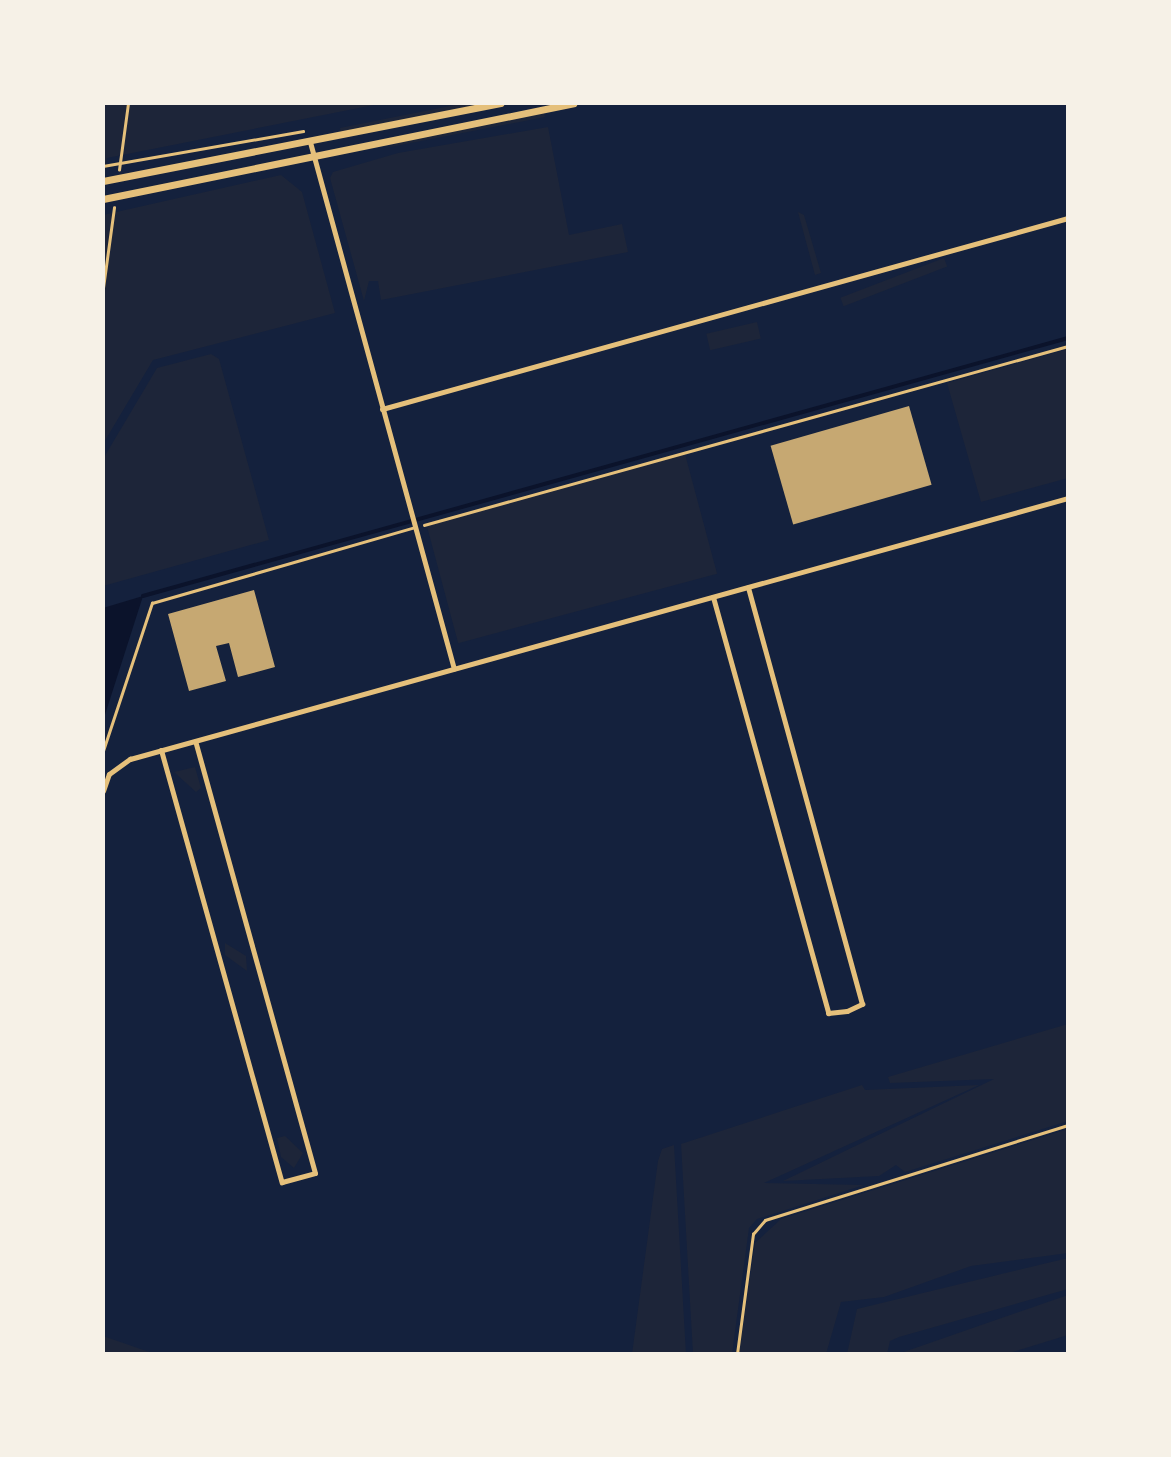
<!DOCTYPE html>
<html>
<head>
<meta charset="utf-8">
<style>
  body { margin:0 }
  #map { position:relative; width:1171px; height:1457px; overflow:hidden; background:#14213d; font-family:Literata,serif }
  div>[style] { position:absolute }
  .green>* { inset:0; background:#1d2539; transform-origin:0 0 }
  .water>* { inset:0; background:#0b132b }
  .stream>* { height:3.5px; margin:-1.75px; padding:0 1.75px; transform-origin:1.75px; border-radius:1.75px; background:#0b132b }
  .building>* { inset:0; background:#c6a872; transform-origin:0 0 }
  .path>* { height:2.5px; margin:-1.25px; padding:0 1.25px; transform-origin:1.25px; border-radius:1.25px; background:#e5c07b }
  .service>* { height:2.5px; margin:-1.25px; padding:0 1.25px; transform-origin:1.25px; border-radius:1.25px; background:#e5c07b }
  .minor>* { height:5px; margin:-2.5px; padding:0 2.5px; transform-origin:2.5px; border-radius:2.5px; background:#e5c07b }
  .secondary>* { height:7px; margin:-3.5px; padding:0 3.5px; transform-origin:3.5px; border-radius:3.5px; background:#e5c07b }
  span { translate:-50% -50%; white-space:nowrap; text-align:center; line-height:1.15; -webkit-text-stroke:5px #f6f1e7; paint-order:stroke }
  .frame { position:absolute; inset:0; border:105px solid #f6f1e7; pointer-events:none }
</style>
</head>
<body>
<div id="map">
  <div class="green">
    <i style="clip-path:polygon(103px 103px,384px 103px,107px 158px,103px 176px)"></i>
    <i style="clip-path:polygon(465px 103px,487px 103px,341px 132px,340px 128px)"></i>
    <i style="clip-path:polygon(544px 112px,545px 117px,385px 148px,406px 140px)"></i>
    <i style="clip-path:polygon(548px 127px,569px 235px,622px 224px,628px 252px,381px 300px,378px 281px,369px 281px,364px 301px,330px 178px,333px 172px,398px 153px)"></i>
    <i style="clip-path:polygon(281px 175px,302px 192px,335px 313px,153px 360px,103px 444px,103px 215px)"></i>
    <i style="clip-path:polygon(798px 212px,804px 215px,821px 273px,815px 275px)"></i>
    <i style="left:944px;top:258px;width:9px;height:111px;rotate:69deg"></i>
    <i style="left:757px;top:322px;width:17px;height:52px;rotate:77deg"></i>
    <i style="clip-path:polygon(1068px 349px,1068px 478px,981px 502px,947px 383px)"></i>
    <i style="clip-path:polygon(211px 354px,219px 359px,269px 540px,103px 586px,103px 459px,157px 368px)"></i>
    <i style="left:685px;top:454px;width:124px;height:268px;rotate:75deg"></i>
    <i style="clip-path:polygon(195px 767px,201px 788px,196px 792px,174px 772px)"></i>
    <i style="clip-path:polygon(225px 943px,246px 956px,247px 971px,225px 955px)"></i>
    <i style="clip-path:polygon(1068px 1024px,1068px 1121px,905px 1172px,896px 1165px,879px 1176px,783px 1181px,994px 1079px,890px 1083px,888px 1077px)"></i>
    <i style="clip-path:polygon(862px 1085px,865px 1090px,979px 1085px,764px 1183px,864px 1185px,757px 1219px,749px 1228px,732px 1354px,693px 1354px,681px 1144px)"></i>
    <i style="clip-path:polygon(1068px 1129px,1068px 1253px,971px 1266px,884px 1297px,841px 1302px,826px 1354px,739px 1354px,755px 1243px,781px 1219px)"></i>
    <i style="clip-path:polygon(285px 1136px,303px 1153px,294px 1168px,281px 1157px,277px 1138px)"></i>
    <i style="clip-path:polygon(674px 1145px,686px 1354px,632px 1354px,658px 1161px,662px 1149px)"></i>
    <i style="clip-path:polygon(1068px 1258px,1068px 1289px,899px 1337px,890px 1341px,887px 1354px,847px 1354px,857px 1309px)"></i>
    <i style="clip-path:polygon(1068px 1295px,1068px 1335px,1006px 1354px,898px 1354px)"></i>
    <i style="clip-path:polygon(103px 1336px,155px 1354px,103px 1354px)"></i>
  </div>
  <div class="water">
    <i style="clip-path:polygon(143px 596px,103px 721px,103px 608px)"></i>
  </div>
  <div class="stream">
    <i style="left:143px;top:596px;width:960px;rotate:-15.58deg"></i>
  </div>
  <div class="building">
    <i style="left:909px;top:406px;width:82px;height:144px;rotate:74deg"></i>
    <i style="clip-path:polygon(254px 590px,275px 667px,238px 677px,229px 643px,216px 646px,226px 681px,189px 691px,168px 614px)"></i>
  </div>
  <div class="path">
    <i style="left:103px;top:166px;width:203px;rotate:-9.9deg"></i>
    <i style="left:119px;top:170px;width:68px;rotate:-82.3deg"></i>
    <i style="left:103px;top:288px;width:81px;rotate:-82.2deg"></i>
    <i style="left:424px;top:525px;width:668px;rotate:-15.53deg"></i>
  </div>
  <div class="service">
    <i style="left:103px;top:751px;width:156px;rotate:-71.7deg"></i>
    <i style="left:152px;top:603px;width:274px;rotate:-16.1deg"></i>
    <i style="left:737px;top:1354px;width:121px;rotate:-82.4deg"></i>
    <i style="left:753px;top:1234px;width:18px;rotate:-49deg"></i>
    <i style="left:765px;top:1220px;width:318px;rotate:-17.4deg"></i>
  </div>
  <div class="minor">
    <i style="left:310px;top:142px;width:546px;rotate:74.72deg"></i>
    <i style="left:382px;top:409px;width:712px;rotate:-15.56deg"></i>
    <i style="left:713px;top:597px;width:432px;rotate:74.5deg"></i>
    <i style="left:828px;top:1013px;width:19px;rotate:-6deg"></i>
    <i style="left:847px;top:1011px;width:17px;rotate:-25deg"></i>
    <i style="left:862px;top:1004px;width:432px;rotate:-105.3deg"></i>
    <i style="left:161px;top:750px;width:449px;rotate:74.4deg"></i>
    <i style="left:282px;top:1182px;width:34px;rotate:-15deg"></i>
    <i style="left:315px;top:1173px;width:448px;rotate:-105.5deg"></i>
    <i style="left:103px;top:791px;width:18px;rotate:-71deg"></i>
    <i style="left:109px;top:774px;width:26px;rotate:-36deg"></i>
    <i style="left:130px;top:759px;width:974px;rotate:-15.55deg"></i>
  </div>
  <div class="secondary">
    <i style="left:103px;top:181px;width:405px;rotate:-11.1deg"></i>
    <i style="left:103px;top:199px;width:480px;rotate:-11.5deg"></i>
  </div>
  <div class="frame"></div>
</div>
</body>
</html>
